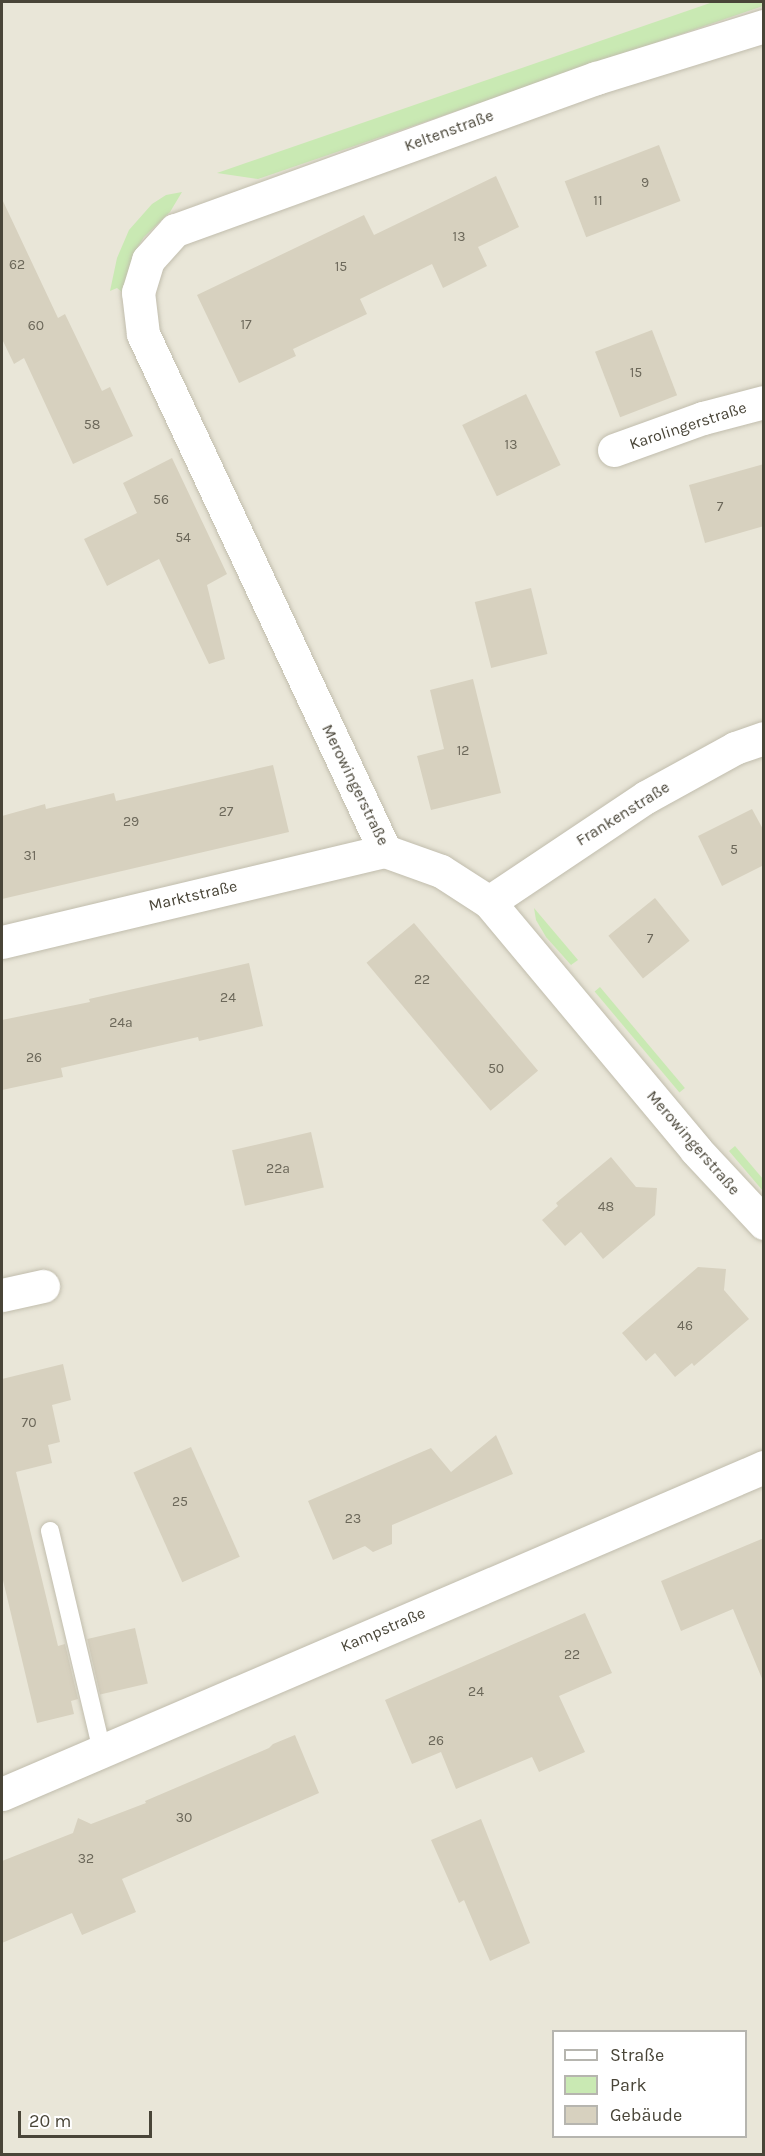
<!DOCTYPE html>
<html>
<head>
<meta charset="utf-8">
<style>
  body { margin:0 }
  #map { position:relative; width:765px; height:2156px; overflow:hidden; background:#f5f3ea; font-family:Karla,sans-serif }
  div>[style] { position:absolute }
  .residential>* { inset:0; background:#e9e6d8 }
  .green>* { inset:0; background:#c9e9b3; transform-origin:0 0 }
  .building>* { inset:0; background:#d7d1bf; transform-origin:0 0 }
  .roads { filter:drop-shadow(0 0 2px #c1bdad) drop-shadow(0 0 2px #c1bdad) }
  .service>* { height:18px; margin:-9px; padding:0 9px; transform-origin:9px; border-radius:9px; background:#fff }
  .minor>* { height:33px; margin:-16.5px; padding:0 16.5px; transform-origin:16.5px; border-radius:16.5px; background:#fff }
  span { translate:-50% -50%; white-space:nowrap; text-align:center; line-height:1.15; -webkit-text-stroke:6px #fff; paint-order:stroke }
  .number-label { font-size:14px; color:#6c685a }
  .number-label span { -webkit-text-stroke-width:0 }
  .street-label { font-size:16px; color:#494538 }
  .frame { position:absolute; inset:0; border:3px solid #494538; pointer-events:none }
  .legend { position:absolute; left:552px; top:2030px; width:195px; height:108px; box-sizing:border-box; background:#fff; border:2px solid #b6b5af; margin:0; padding:8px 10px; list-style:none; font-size:18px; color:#494538 }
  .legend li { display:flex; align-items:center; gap:12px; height:30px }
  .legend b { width:30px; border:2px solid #b6b5af }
  .scale { position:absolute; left:18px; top:2111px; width:134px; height:27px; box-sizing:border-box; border:3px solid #494538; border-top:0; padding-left:8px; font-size:18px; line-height:21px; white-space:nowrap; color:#494538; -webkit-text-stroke:4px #fff; paint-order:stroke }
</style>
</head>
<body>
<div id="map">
  <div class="residential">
    <i style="clip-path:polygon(evenodd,2px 2px,763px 2px,763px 2154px,2px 2154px,2px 2px,554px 2032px,746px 2032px,746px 2136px,554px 2136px,554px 2032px)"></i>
  </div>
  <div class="green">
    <i style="clip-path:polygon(713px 2px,763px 2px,763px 6px,258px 179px,217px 173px)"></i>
    <i style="clip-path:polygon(182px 192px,170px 212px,144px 237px,137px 248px,122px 292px,117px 288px,110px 291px,117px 258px,129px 230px,152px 204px,166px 195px)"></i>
    <i style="clip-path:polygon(534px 908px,578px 960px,571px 965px,546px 937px,536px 920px)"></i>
    <i style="left:600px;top:987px;width:132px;height:7px;rotate:50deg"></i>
    <i style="clip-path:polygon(735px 1146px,763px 1179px,763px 1191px,729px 1151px)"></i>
  </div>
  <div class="building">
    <i style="left:659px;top:145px;width:60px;height:101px;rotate:69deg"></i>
    <i style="clip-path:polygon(496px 176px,519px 227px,478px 247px,487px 266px,443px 288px,432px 264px,360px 299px,367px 314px,293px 349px,296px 356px,239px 383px,197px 295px,364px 215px,374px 235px)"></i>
    <i style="clip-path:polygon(2px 199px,58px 318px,65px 314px,102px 391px,110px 387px,133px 436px,73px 464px,24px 358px,14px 364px,2px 339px)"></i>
    <i style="left:652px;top:330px;width:70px;height:61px;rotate:69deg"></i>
    <i style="left:526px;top:394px;width:79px;height:71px;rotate:64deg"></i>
    <i style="clip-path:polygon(172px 458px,227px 574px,207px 585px,225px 659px,209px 664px,159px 559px,107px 586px,84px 539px,137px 513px,123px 483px)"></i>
    <i style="clip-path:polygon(764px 464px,764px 526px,705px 543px,689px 485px)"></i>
    <i style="left:531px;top:588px;width:68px;height:58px;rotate:76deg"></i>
    <i style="clip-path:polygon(473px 679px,501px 793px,431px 810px,417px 756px,444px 749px,430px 690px)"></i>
    <i style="clip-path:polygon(273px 765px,289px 832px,2px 899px,2px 816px,45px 804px,46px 809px,114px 793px,116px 801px)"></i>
    <i style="clip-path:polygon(752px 809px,764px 831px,764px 865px,722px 886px,698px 836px)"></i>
    <i style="left:655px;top:898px;width:55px;height:60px;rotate:51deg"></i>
    <i style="left:414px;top:923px;width:193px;height:62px;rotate:50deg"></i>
    <i style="clip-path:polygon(249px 963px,263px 1026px,199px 1041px,198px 1037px,61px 1068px,63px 1077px,2px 1090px,2px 1020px,90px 1002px,89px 999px)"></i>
    <i style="left:311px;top:1132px;width:57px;height:81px;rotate:77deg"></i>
    <i style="clip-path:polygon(611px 1157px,636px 1187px,657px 1188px,655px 1215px,603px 1259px,581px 1232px,565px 1246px,542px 1220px,558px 1206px,556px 1203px)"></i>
    <i style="clip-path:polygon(698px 1267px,726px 1269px,724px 1290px,749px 1319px,694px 1366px,692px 1363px,675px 1377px,655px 1353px,646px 1361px,622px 1333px)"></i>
    <i style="clip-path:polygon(63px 1364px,71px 1400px,52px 1405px,60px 1442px,48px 1445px,52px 1463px,16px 1472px,58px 1646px,65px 1644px,78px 1699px,71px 1701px,74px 1714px,37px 1723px,2px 1576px,2px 1379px)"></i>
    <i style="clip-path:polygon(496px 1435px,513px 1474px,392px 1525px,392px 1544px,373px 1552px,365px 1546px,333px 1560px,308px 1501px,431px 1448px,451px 1472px)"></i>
    <i style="left:191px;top:1447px;width:120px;height:63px;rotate:66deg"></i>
    <i style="clip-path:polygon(764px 1538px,764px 1681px,763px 1681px,733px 1609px,681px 1631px,661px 1581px)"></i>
    <i style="clip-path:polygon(585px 1613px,612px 1673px,559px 1696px,585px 1752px,539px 1772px,532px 1757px,456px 1789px,441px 1752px,412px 1764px,385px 1700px)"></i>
    <i style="left:135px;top:1628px;width:57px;height:49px;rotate:77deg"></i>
    <i style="clip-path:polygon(295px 1735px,319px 1793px,122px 1879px,136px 1912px,82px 1935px,72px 1913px,2px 1943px,2px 1861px,73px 1833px,78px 1818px,91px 1824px,146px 1803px,145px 1801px,269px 1748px,273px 1744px)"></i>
    <i style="clip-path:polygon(481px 1819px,530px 1943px,490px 1961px,464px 1900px,459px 1903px,431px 1840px)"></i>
  </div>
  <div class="roads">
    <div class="service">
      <i style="left:50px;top:1531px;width:226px;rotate:76.7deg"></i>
    </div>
    <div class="minor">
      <i style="left:764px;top:26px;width:176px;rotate:162.8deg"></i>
      <i style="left:596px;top:78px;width:448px;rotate:160.1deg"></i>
      <i style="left:175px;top:230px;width:40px;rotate:132deg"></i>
      <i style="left:148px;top:260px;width:34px;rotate:107deg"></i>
      <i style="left:138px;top:292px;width:42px;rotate:83.2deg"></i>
      <i style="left:143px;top:334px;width:571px;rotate:64.92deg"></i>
      <i style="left:385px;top:851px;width:59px;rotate:19.7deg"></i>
      <i style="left:441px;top:871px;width:57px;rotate:32.9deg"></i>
      <i style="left:489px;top:902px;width:323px;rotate:50.1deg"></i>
      <i style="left:696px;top:1150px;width:100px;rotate:47deg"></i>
      <i style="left:614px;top:450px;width:95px;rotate:-19.8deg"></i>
      <i style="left:703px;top:418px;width:63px;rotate:-14.7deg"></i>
      <i style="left:489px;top:902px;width:189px;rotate:-33.8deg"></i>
      <i style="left:646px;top:797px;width:102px;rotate:-28.8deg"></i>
      <i style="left:735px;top:748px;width:31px;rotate:-19deg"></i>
      <i style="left:2px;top:942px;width:394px;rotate:-13.4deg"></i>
      <i style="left:2px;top:1295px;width:42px;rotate:-12.4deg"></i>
      <i style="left:2px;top:1794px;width:829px;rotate:-23.23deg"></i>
    </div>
  </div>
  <div class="number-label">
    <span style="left:645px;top:183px">9</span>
    <span style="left:598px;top:201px">11</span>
    <span style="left:459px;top:237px">13</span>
    <span style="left:17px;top:265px">62</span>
    <span style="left:341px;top:267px">15</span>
    <span style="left:246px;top:325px">17</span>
    <span style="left:36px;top:326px">60</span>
    <span style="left:636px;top:373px">15</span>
    <span style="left:92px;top:425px">58</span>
    <span style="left:511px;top:445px">13</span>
    <span style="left:161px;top:500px">56</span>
    <span style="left:720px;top:507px">7</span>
    <span style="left:183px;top:538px">54</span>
    <span style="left:463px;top:751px">12</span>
    <span style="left:226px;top:812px">27</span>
    <span style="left:131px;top:822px">29</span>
    <span style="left:734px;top:850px">5</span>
    <span style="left:30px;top:856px">31</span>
    <span style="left:650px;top:939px">7</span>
    <span style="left:422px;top:980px">22</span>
    <span style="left:228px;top:998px">24</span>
    <span style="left:121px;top:1023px">24a</span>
    <span style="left:34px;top:1058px">26</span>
    <span style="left:496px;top:1069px">50</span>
    <span style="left:278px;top:1169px">22a</span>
    <span style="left:606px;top:1207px">48</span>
    <span style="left:685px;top:1326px">46</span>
    <span style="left:29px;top:1423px">70</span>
    <span style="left:180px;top:1502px">25</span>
    <span style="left:353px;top:1519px">23</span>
    <span style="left:572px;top:1655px">22</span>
    <span style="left:476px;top:1692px">24</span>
    <span style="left:436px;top:1741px">26</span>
    <span style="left:184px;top:1818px">30</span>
    <span style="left:86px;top:1859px">32</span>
  </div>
  <div class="street-label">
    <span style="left:449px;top:131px;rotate:-20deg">Keltenstraße</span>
    <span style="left:688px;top:426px;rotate:-18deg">Karolingerstraße</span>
    <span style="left:355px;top:785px;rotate:64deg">Merowingerstraße</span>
    <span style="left:623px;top:814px;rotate:-32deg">Frankenstraße</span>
    <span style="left:193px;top:896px;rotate:-13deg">Marktstraße</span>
    <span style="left:693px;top:1143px;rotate:49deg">Merowingerstraße</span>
    <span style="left:383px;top:1630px;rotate:-23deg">Kampstraße</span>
  </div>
  <div class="frame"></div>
  <ul class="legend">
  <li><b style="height:8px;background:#fff"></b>Straße</li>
  <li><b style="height:16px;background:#c9e9b3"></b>Park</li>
  <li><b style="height:16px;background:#d7d1bf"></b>Gebäude</li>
  </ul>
  <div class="scale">20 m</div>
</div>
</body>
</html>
